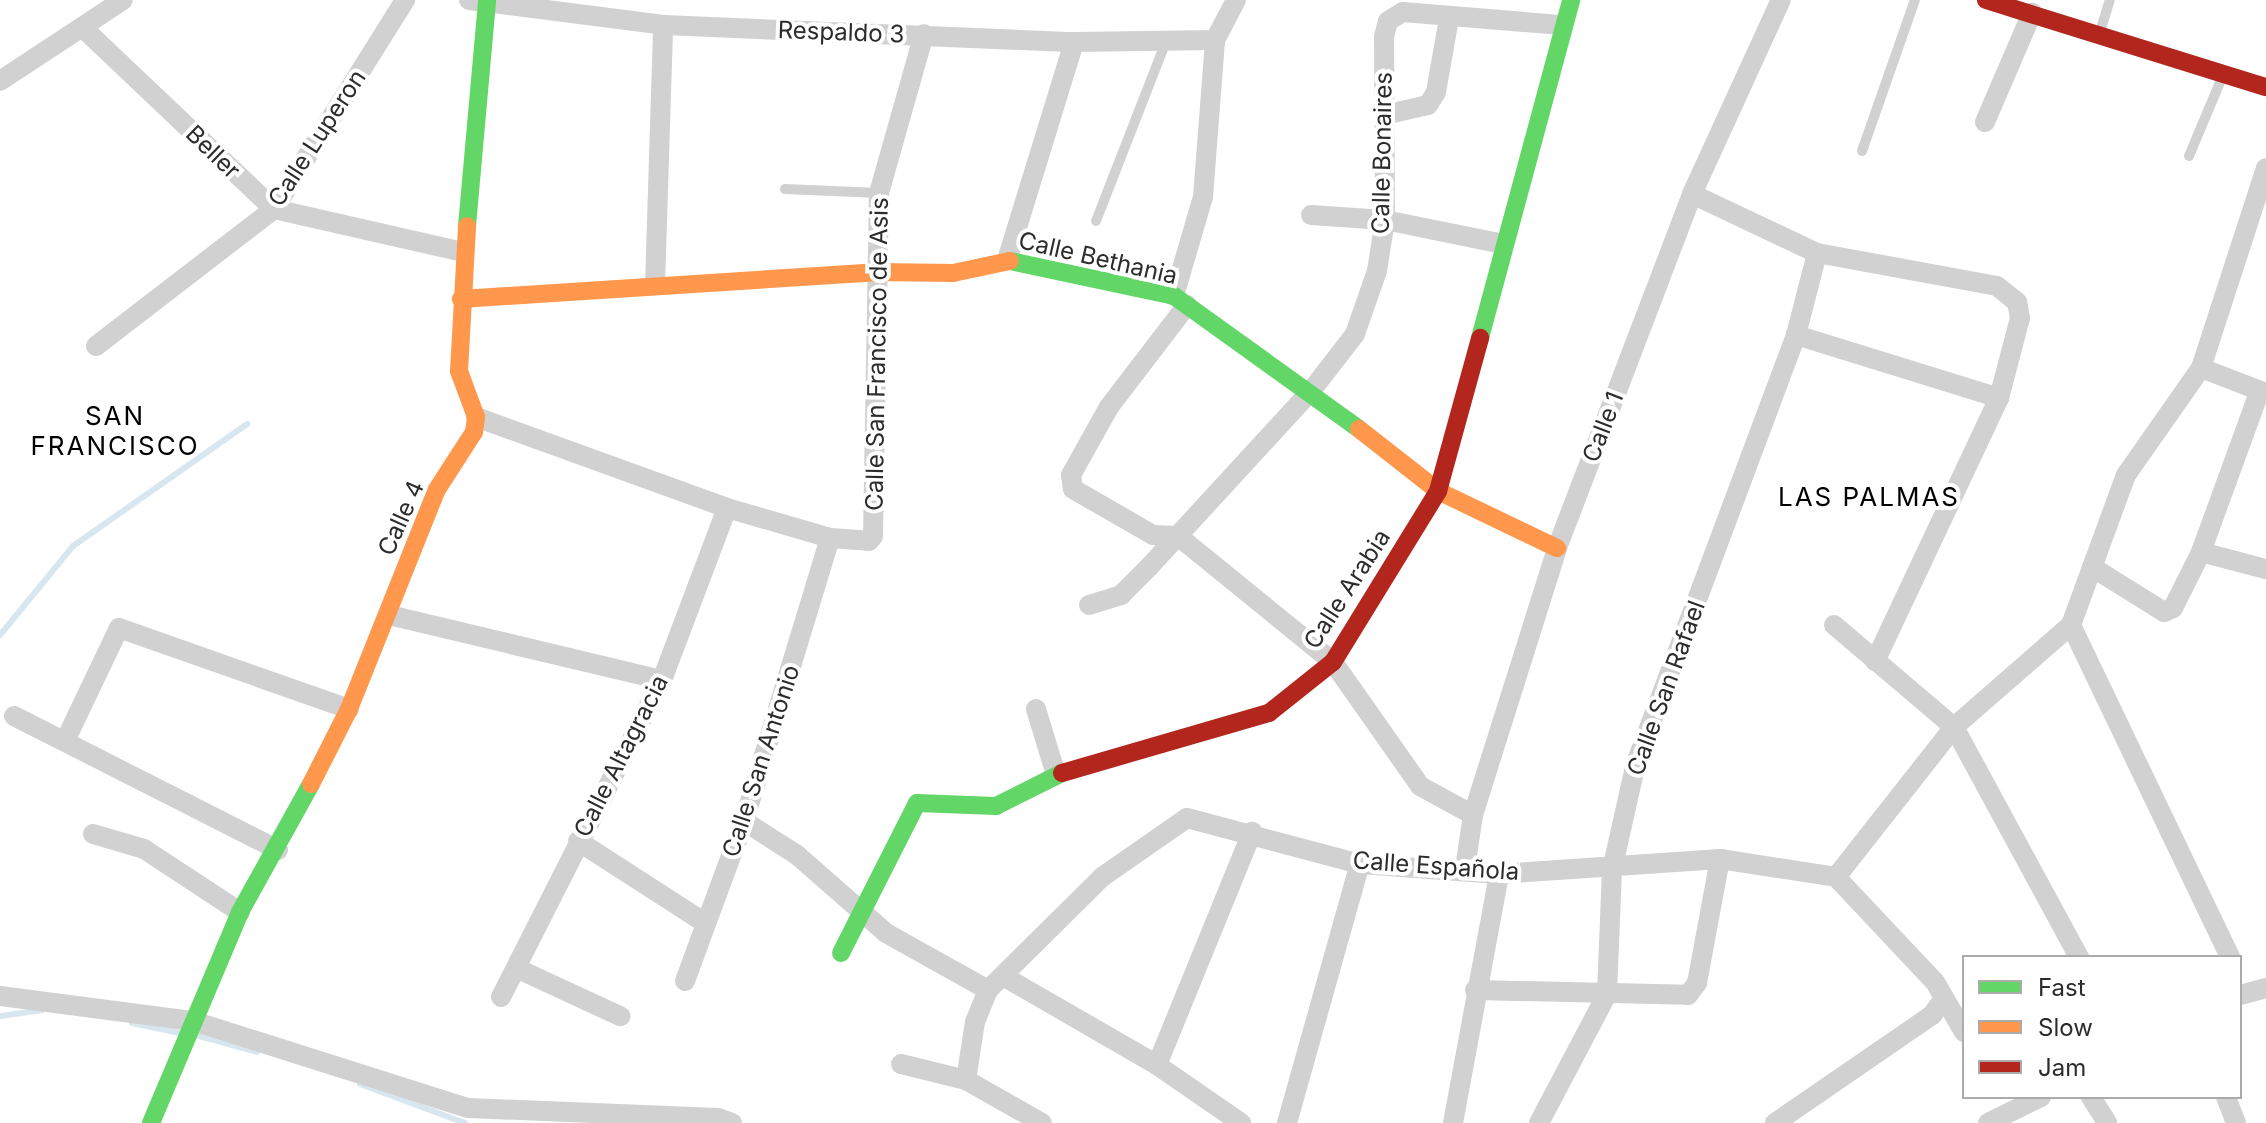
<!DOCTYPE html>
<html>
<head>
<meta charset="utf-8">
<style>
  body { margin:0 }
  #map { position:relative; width:2266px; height:1123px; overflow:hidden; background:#fff; font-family:Inter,sans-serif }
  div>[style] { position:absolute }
  .stream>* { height:6px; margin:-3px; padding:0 3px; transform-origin:3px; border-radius:3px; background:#d8e7ef }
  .lane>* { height:10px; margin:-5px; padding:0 5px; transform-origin:5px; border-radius:5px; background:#d1d1d1 }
  .street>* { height:20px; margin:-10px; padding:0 10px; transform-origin:10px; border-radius:10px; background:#d1d1d1 }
  .fast>* { height:18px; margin:-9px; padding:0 9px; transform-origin:9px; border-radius:9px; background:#63d668 }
  .slow>* { height:18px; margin:-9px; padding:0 9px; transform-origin:9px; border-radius:9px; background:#ff974d }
  .jam>* { height:18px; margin:-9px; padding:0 9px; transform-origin:9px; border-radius:9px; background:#b3261e }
  span { translate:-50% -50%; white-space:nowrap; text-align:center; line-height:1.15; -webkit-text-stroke:8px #fff; paint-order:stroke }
  .street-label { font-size:24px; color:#2c2c2c }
  .neighbourhood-label { font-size:26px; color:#000; letter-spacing:2px }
  .legend { position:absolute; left:1962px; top:955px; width:280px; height:144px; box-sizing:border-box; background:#fff; border:2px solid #ababab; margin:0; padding:10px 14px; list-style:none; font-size:24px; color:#2c2c2c }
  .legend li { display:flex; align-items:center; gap:16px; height:40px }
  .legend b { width:40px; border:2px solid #ababab }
</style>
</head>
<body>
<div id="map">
  <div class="stream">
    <i style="left:0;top:635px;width:115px;rotate:-50.6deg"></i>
    <i style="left:73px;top:546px;width:213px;rotate:-35deg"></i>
    <i style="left:0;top:1016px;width:43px;rotate:-7.9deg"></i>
    <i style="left:132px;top:1023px;width:49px;rotate:11.8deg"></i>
    <i style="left:199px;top:1036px;width:60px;rotate:15.4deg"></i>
    <i style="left:360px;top:1084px;width:112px;rotate:20.4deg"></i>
  </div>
  <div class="lane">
    <i style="left:2100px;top:32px;width:34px;rotate:-73deg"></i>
    <i style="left:1862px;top:151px;width:160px;rotate:-70.7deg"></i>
    <i style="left:2189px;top:156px;width:88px;rotate:-67.2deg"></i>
    <i style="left:785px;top:189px;width:94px;rotate:2.4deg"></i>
    <i style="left:1096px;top:221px;width:190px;rotate:-68.7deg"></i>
  </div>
  <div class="street">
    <i style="left:469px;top:0;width:196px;rotate:7.3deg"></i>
    <i style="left:663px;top:25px;width:411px;rotate:2.4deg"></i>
    <i style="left:1074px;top:42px;width:141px;rotate:-0.8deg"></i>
    <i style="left:82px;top:27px;width:265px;rotate:43.5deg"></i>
    <i style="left:274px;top:209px;width:194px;rotate:12.8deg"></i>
    <i style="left:0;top:81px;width:147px;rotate:-33.4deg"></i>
    <i style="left:1384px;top:115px;width:45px;rotate:-12.8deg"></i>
    <i style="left:1428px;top:105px;width:15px;rotate:-58deg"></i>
    <i style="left:1436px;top:92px;width:75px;rotate:-80deg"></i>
    <i style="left:1985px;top:122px;width:119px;rotate:-66.7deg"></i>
    <i style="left:1692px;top:194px;width:138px;rotate:25.3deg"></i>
    <i style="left:1817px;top:253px;width:183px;rotate:10.4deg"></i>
    <i style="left:1997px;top:286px;width:26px;rotate:39deg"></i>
    <i style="left:2017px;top:302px;width:16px;rotate:79deg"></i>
    <i style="left:2020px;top:318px;width:83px;rotate:104.7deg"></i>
    <i style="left:1999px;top:398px;width:291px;rotate:115.2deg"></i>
    <i style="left:1311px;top:215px;width:74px;rotate:3.9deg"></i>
    <i style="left:1385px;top:220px;width:120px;rotate:11.5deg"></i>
    <i style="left:1007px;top:260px;width:228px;rotate:-72.9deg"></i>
    <i style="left:655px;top:285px;width:260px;rotate:-88.2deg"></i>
    <i style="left:1174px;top:296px;width:103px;rotate:-73.7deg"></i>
    <i style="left:1203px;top:197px;width:157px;rotate:-85.6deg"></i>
    <i style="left:1215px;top:40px;width:45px;rotate:-62.3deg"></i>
    <i style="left:1187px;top:305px;width:128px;rotate:127.4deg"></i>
    <i style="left:1109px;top:407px;width:78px;rotate:119.2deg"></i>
    <i style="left:1071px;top:475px;width:14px;rotate:82deg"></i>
    <i style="left:1073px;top:489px;width:92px;rotate:29.9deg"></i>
    <i style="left:1153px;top:535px;width:25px;rotate:2deg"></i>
    <i style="left:1178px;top:536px;width:200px;rotate:39.1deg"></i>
    <i style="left:1333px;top:662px;width:151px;rotate:54.9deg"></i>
    <i style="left:1420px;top:786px;width:60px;rotate:28.7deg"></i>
    <i style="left:1796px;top:335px;width:213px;rotate:17.2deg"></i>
    <i style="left:96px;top:346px;width:225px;rotate:-37.6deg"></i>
    <i style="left:274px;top:209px;width:247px;rotate:-57.9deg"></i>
    <i style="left:2201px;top:368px;width:70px;rotate:21deg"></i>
    <i style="left:476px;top:417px;width:267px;rotate:19.9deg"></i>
    <i style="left:727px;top:508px;width:107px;rotate:16.2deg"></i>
    <i style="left:830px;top:538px;width:39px;rotate:4deg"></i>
    <i style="left:869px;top:541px;width:6px;rotate:-51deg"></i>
    <i style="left:873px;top:536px;width:343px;rotate:-89deg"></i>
    <i style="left:879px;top:193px;width:165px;rotate:-74.2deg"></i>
    <i style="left:2201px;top:552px;width:67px;rotate:14.7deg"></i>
    <i style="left:2092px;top:567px;width:85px;rotate:32deg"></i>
    <i style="left:2164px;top:612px;width:10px;rotate:-24deg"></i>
    <i style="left:2173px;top:608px;width:63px;rotate:-63.4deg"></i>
    <i style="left:2201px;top:552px;width:169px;rotate:-70deg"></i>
    <i style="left:1089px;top:605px;width:34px;rotate:-17deg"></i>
    <i style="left:1121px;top:595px;width:40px;rotate:-45deg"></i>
    <i style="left:1149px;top:567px;width:239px;rotate:-47.4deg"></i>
    <i style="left:1311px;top:391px;width:72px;rotate:-52.3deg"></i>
    <i style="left:1355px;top:334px;width:67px;rotate:-70.8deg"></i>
    <i style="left:1377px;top:271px;width:52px;rotate:-81.1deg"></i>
    <i style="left:1385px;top:220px;width:183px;rotate:-90.3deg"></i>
    <i style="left:1384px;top:37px;width:16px;rotate:-76deg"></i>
    <i style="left:1388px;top:21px;width:17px;rotate:-31deg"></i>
    <i style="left:1403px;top:12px;width:160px;rotate:4.7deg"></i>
    <i style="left:389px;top:615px;width:281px;rotate:13.4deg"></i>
    <i style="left:1834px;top:625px;width:157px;rotate:40.4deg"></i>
    <i style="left:1954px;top:727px;width:262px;rotate:61.5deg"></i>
    <i style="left:2071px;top:625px;width:368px;rotate:64.4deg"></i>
    <i style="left:1036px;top:709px;width:69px;rotate:73.1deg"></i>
    <i style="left:14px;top:716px;width:296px;rotate:26.9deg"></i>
    <i style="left:66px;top:739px;width:123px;rotate:-64.5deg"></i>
    <i style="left:119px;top:628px;width:244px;rotate:19.4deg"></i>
    <i style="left:744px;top:821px;width:63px;rotate:32.7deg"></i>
    <i style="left:797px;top:855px;width:118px;rotate:41.2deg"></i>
    <i style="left:886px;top:933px;width:117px;rotate:29.2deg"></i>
    <i style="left:93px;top:834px;width:53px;rotate:16.4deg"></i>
    <i style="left:144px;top:849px;width:115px;rotate:33.3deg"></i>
    <i style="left:578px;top:841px;width:151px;rotate:32.8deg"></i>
    <i style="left:1465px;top:869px;width:55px;rotate:-81.6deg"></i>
    <i style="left:1473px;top:815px;width:280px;rotate:-72.5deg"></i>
    <i style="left:1557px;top:548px;width:379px;rotate:-69.1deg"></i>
    <i style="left:1692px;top:194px;width:213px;rotate:-65.4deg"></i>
    <i style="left:1836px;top:877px;width:191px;rotate:-51.8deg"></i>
    <i style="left:1954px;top:727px;width:155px;rotate:-41.1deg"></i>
    <i style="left:2071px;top:625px;width:160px;rotate:-69.9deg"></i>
    <i style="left:2126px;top:475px;width:131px;rotate:-55deg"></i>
    <i style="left:2201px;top:368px;width:210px;rotate:-72deg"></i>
    <i style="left:1836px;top:877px;width:144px;rotate:46.7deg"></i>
    <i style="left:1935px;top:982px;width:58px;rotate:59.9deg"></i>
    <i style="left:516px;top:968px;width:115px;rotate:24.8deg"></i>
    <i style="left:1003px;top:976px;width:178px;rotate:30deg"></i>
    <i style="left:1157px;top:1065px;width:102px;rotate:34.6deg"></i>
    <i style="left:685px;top:981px;width:171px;rotate:-69.8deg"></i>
    <i style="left:744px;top:821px;width:296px;rotate:-73.1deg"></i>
    <i style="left:1475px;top:990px;width:213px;rotate:1.3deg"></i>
    <i style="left:1688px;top:995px;width:15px;rotate:-53deg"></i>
    <i style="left:1697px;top:983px;width:126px;rotate:-79.5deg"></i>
    <i style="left:2240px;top:995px;width:27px;rotate:-15deg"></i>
    <i style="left:0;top:996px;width:195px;rotate:7.4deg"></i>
    <i style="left:193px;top:1021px;width:288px;rotate:17.6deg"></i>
    <i style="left:468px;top:1108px;width:250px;rotate:2.3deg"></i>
    <i style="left:718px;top:1118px;width:15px;rotate:20deg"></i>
    <i style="left:501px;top:997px;width:356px;rotate:-63.1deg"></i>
    <i style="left:662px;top:680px;width:184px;rotate:-69.3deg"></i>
    <i style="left:901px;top:1064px;width:67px;rotate:13.8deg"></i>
    <i style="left:966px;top:1080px;width:87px;rotate:29.5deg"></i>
    <i style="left:1157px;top:1065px;width:252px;rotate:-67.8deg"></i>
    <i style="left:966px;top:1080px;width:59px;rotate:-81.2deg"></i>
    <i style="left:975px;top:1022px;width:35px;rotate:-68deg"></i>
    <i style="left:988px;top:990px;width:161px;rotate:-44.7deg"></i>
    <i style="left:1102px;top:877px;width:103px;rotate:-34.8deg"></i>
    <i style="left:1187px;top:818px;width:179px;rotate:14.9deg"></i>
    <i style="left:1360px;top:864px;width:139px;rotate:4.1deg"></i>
    <i style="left:1499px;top:874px;width:222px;rotate:-3.9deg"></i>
    <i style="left:1720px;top:859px;width:117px;rotate:8.8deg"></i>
    <i style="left:2091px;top:1097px;width:31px;rotate:58deg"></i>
    <i style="left:2226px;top:1097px;width:28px;rotate:69deg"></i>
    <i style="left:1287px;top:1123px;width:269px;rotate:-74.3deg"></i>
    <i style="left:1453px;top:1123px;width:253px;rotate:-79.5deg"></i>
    <i style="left:1539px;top:1123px;width:146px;rotate:-62.2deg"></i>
    <i style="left:1607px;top:994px;width:124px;rotate:-87.7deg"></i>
    <i style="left:1612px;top:870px;width:110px;rotate:-77.4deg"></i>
    <i style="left:1636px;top:763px;width:457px;rotate:-69.5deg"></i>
    <i style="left:1796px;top:335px;width:85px;rotate:-75.6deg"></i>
    <i style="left:1775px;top:1123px;width:191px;rotate:-34.5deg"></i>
    <i style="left:1932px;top:1015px;width:19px;rotate:-54deg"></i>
    <i style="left:1988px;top:1123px;width:59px;rotate:-26.1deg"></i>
  </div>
  <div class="fast">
    <i style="left:467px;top:226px;width:227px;rotate:-84.9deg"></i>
    <i style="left:1010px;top:261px;width:168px;rotate:12deg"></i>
    <i style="left:1174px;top:296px;width:228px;rotate:35.7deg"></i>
    <i style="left:1480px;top:338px;width:350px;rotate:-74.9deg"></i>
    <i style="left:841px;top:953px;width:168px;rotate:-63.1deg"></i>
    <i style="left:917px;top:803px;width:79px;rotate:2.2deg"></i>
    <i style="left:996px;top:806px;width:74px;rotate:-26.6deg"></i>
    <i style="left:151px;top:1123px;width:229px;rotate:-67.1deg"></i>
    <i style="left:240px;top:912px;width:146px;rotate:-61deg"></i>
  </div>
  <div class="slow">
    <i style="left:461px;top:299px;width:416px;rotate:-3.7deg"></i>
    <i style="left:876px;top:272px;width:77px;rotate:0.7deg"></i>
    <i style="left:953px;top:273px;width:58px;rotate:-11.9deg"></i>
    <i style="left:1359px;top:429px;width:100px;rotate:38.1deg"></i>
    <i style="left:1438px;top:491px;width:132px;rotate:25.6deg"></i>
    <i style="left:311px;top:784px;width:84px;rotate:-63.1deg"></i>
    <i style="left:349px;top:709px;width:235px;rotate:-68.2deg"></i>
    <i style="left:436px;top:491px;width:70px;rotate:-57.2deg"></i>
    <i style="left:474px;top:432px;width:15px;rotate:-82deg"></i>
    <i style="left:476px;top:417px;width:49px;rotate:-110.3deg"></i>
    <i style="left:459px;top:371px;width:145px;rotate:-86.8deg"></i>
  </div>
  <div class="jam">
    <i style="left:1986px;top:0;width:293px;rotate:17.3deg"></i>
    <i style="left:1062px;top:773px;width:216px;rotate:-16.2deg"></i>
    <i style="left:1269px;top:713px;width:82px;rotate:-38.6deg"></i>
    <i style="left:1333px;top:662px;width:201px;rotate:-58.4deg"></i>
    <i style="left:1438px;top:491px;width:159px;rotate:-74.6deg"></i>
  </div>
  <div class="street-label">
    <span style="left:841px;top:32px;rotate:2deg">Respaldo 3</span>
    <span style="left:317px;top:138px;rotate:-57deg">Calle Luperon</span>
    <span style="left:213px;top:152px;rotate:44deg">Beller</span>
    <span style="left:1382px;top:153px;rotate:-89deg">Calle Bonaires</span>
    <span style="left:1098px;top:258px;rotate:13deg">Calle Bethania</span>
    <span style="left:877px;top:354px;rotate:-89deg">Calle San Francisco de Asis</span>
    <span style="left:1603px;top:427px;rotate:-69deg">Calle 1</span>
    <span style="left:401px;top:518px;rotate:-66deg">Calle 4</span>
    <span style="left:1347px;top:589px;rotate:-57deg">Calle Arabia</span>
    <span style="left:1666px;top:688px;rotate:-70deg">Calle San Rafael</span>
    <span style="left:621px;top:756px;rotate:-63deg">Calle Altagracia</span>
    <span style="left:761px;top:761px;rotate:-72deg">Calle San Antonio</span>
    <span style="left:1436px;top:866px;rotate:4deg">Calle Española</span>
  </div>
  <div class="neighbourhood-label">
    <span style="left:115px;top:431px">SAN<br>FRANCISCO</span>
    <span style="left:1869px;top:497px">LAS PALMAS</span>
  </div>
  <ul class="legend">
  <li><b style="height:10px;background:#63d668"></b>Fast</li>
  <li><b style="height:10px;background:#ff974d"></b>Slow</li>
  <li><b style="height:10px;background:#b3261e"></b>Jam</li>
  </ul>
</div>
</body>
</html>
